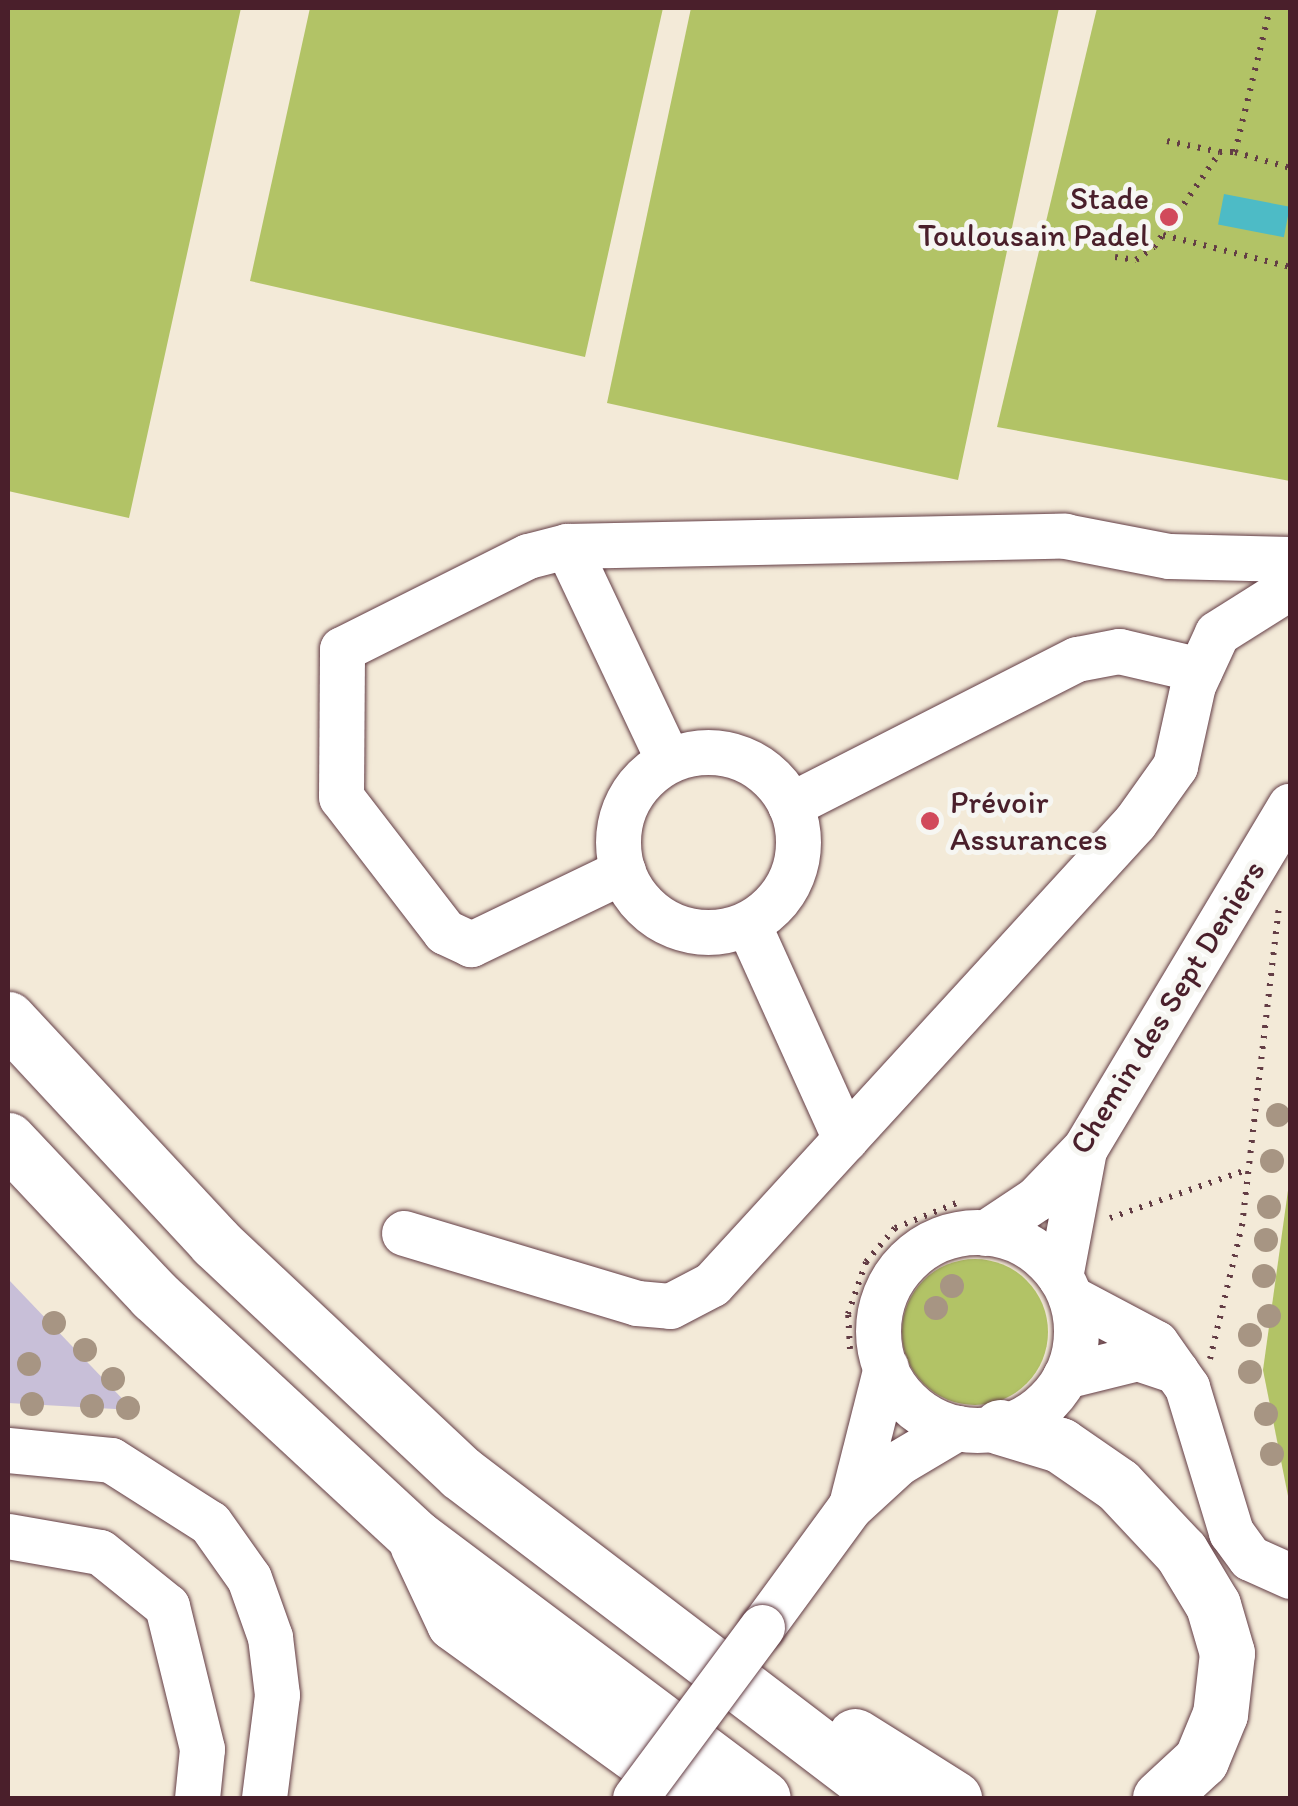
<!DOCTYPE html>
<html>
<head>
<meta charset="utf-8">
<style>
  body { margin:0 }
  #map { position:relative; width:1298px; height:1806px; overflow:hidden; background:#f3ead8; font-family:Itim,sans-serif }
  div>[style] { position:absolute }
  .industrial>* { inset:0; background:#c8bfd8 }
  .green>* { inset:0; background:#b2c366 }
  .round { border-radius:50% }
  .water>* { inset:0; background:#4dbbc6; transform-origin:0 0 }
  .path>* { height:6px; margin-top:-3px; transform-origin:0; background:repeating-linear-gradient(90deg,#633d45 0 2.5px,transparent 0 10.5px) }
  .roads { filter:drop-shadow(0 0 2px #633d45) drop-shadow(0 0 2px #633d45) }
  .minor>* { height:45px; margin:-22.5px; padding:0 22.5px; transform-origin:22.5px; border-radius:22.5px; background:#fff }
  .minor>.ring { margin:-22.5px; padding:0; box-sizing:content-box; background:none; border:45px solid #fff; border-radius:50% }
  .highway>* { height:55px; margin:-27.5px; padding:0 27.5px; transform-origin:27.5px; border-radius:27.5px; background:#fff }
  .bridges { filter:drop-shadow(0 0 2px #633d45) drop-shadow(0 0 2px #633d45) }
  .minor-bridge>* { height:45px; margin:-22.5px; padding:0 22.5px; transform-origin:22.5px; border-radius:22.5px; background:#fff }
  .trees>* { width:24px; height:24px; margin:-12px; border-radius:50%; background:#a79583 }
  .dots>* { width:28px; height:28px; translate:-50% -50%; box-sizing:border-box; border:5px solid #f6f6f2; border-radius:50% }
  span { translate:-50% -50%; white-space:nowrap; text-align:center; line-height:1.15; -webkit-text-stroke:10px #f6f6f2; paint-order:stroke }
  .poi-label { font-size:32px; color:#4a1f2b }
  .right { translate:-100% -50%; text-align:right }
  .left { translate:0 -50%; text-align:left }
  .street-label { font-size:32px; color:#4a1f2b }
  .frame { position:absolute; inset:0; border:10px solid #4a1f2b; pointer-events:none }
</style>
</head>
<body>
<div id="map">
  <div class="industrial">
    <i style="clip-path:polygon(8px 1279px,133px 1410px,8px 1403px)"></i>
  </div>
  <div class="green">
    <i style="clip-path:polygon(8px 8px,241px 8px,129px 518px,8px 491px)"></i>
    <i style="clip-path:polygon(310px 8px,663px 8px,585px 357px,250px 281px)"></i>
    <i style="clip-path:polygon(691px 8px,1059px 8px,958px 480px,607px 403px)"></i>
    <i style="clip-path:polygon(1097px 8px,1290px 8px,1290px 481px,997px 427px)"></i>
    <i style="clip-path:polygon(1290px 1176px,1290px 1506px,1263px 1370px)"></i>
    <i class="round" style="left:902px;top:1259px;width:146px;height:146px"></i>
  </div>
  <div class="water">
    <i style="left:1224px;top:194px;width:67px;height:31px;rotate:11deg"></i>
  </div>
  <div class="path">
    <i style="left:1167px;top:141px;width:54px;rotate:11.7deg"></i>
    <i style="left:1235px;top:152px;width:57px;rotate:16.2deg"></i>
    <i style="left:1163px;top:235px;width:131px;rotate:14.1deg"></i>
    <i style="left:1115px;top:257px;width:21px;rotate:8deg"></i>
    <i style="left:1136px;top:260px;width:22px;rotate:-36deg"></i>
    <i style="left:1154px;top:247px;width:116px;rotate:-55.2deg"></i>
    <i style="left:1220px;top:152px;width:15px"></i>
    <i style="left:1235px;top:152px;width:148px;rotate:-76.3deg"></i>
    <i style="left:1110px;top:1218px;width:144px;rotate:-19.4deg"></i>
    <i style="left:850px;top:1349px;width:35px;rotate:-93deg"></i>
    <i style="left:848px;top:1314px;width:55px;rotate:-70.9deg"></i>
    <i style="left:866px;top:1262px;width:45px;rotate:-49.5deg"></i>
    <i style="left:895px;top:1228px;width:67px;rotate:-22deg"></i>
    <i style="left:1210px;top:1359px;width:137px;rotate:-76.5deg"></i>
    <i style="left:1242px;top:1226px;width:323px;rotate:-83.4deg"></i>
  </div>
  <div class="roads">
    <div class="minor">
      <i style="left:567px;top:546px;width:237px;rotate:64.7deg"></i>
      <i class="ring" style="left:618px;top:752px;width:135px;height:135px"></i>
      <i style="left:790px;top:805px;width:322px;rotate:-27deg"></i>
      <i style="left:1077px;top:659px;width:43px;rotate:-10.8deg"></i>
      <i style="left:1119px;top:651px;width:83px;rotate:13.2deg"></i>
      <i style="left:623px;top:871px;width:169px;rotate:154.3deg"></i>
      <i style="left:471px;top:944px;width:29px;rotate:-155deg"></i>
      <i style="left:445px;top:932px;width:170px;rotate:-127.6deg"></i>
      <i style="left:341px;top:797px;width:148px;rotate:-89.6deg"></i>
      <i style="left:342px;top:649px;width:208px;rotate:-26.6deg"></i>
      <i style="left:528px;top:556px;width:40px;rotate:-14.4deg"></i>
      <i style="left:567px;top:546px;width:498px;rotate:-1.2deg"></i>
      <i style="left:1065px;top:536px;width:106px;rotate:10.9deg"></i>
      <i style="left:1169px;top:556px;width:121px;rotate:1.4deg"></i>
      <i style="left:748px;top:924px;width:236px;rotate:65.7deg"></i>
      <i class="ring" style="left:878px;top:1232px;width:153px;height:153px"></i>
      <i style="left:404px;top:1233px;width:243px;rotate:16.7deg"></i>
      <i style="left:637px;top:1303px;width:33px;rotate:5deg"></i>
      <i style="left:670px;top:1306px;width:47px;rotate:-27.6deg"></i>
      <i style="left:712px;top:1284px;width:626px;rotate:-47.52deg"></i>
      <i style="left:1135px;top:822px;width:69px;rotate:-54.5deg"></i>
      <i style="left:1175px;top:766px;width:83px;rotate:-77.5deg"></i>
      <i style="left:1193px;top:685px;width:57px;rotate:-65.2deg"></i>
      <i style="left:1217px;top:633px;width:86px;rotate:-32.2deg"></i>
      <i style="left:985px;top:1233px;width:61px;rotate:-33.7deg"></i>
      <i style="left:1036px;top:1199px;width:71px;rotate:-46.1deg"></i>
      <i style="left:1085px;top:1148px;width:399px;rotate:-59.1deg"></i>
      <i style="left:1060px;top:1277px;width:124px;rotate:-79.3deg"></i>
      <i style="left:1071px;top:1298px;width:96px;rotate:27.9deg"></i>
      <i style="left:1156px;top:1343px;width:54px;rotate:54.8deg"></i>
      <i style="left:1187px;top:1387px;width:152px;rotate:73.1deg"></i>
      <i style="left:1231px;top:1532px;width:32px;rotate:54deg"></i>
      <i style="left:1250px;top:1558px;width:44px;rotate:24.2deg"></i>
      <i style="left:1065px;top:1376px;width:74px;rotate:-14deg"></i>
      <i style="left:1137px;top:1358px;width:41px;rotate:18.4deg"></i>
      <i style="left:8px;top:1450px;width:103px;rotate:5.5deg"></i>
      <i style="left:111px;top:1460px;width:117px;rotate:32.5deg"></i>
      <i style="left:210px;top:1523px;width:67px;rotate:54.7deg"></i>
      <i style="left:249px;top:1578px;width:63px;rotate:70.4deg"></i>
      <i style="left:270px;top:1637px;width:58px;rotate:83.1deg"></i>
      <i style="left:277px;top:1695px;width:104px;rotate:97.2deg"></i>
      <i style="left:852px;top:1501px;width:138px;rotate:-75.8deg"></i>
      <i style="left:8px;top:1536px;width:93px;rotate:9.9deg"></i>
      <i style="left:100px;top:1552px;width:86px;rotate:38.9deg"></i>
      <i style="left:167px;top:1606px;width:147px;rotate:76.2deg"></i>
      <i style="left:202px;top:1749px;width:49px;rotate:95.8deg"></i>
      <i style="left:762px;top:1627px;width:147px;rotate:-53.8deg"></i>
      <i style="left:849px;top:1508px;width:67px;rotate:-42.6deg"></i>
      <i style="left:898px;top:1463px;width:69px;rotate:-30.7deg"></i>
    </div>
    <div class="highway">
      <i style="left:8px;top:1019px;width:304px;rotate:47.1deg"></i>
      <i style="left:215px;top:1242px;width:337px;rotate:43.2deg"></i>
      <i style="left:461px;top:1473px;width:537px;rotate:37.28deg"></i>
      <i style="left:8px;top:1140px;width:213px;rotate:46.7deg"></i>
      <i style="left:154px;top:1295px;width:355px;rotate:42.8deg"></i>
      <i style="left:414px;top:1536px;width:436px;rotate:36.9deg"></i>
      <i style="left:1000px;top:1427px;width:63px;rotate:16.7deg"></i>
      <i style="left:1060px;top:1445px;width:70px;rotate:34.6deg"></i>
      <i style="left:1118px;top:1485px;width:92px;rotate:46.8deg"></i>
      <i style="left:1181px;top:1552px;width:62px;rotate:58.9deg"></i>
      <i style="left:1213px;top:1605px;width:50px;rotate:73.7deg"></i>
      <i style="left:1227px;top:1653px;width:61px;rotate:96.5deg"></i>
      <i style="left:1220px;top:1714px;width:50px;rotate:112.4deg"></i>
      <i style="left:1201px;top:1760px;width:56px;rotate:137.2deg"></i>
      <i style="left:417px;top:1544px;width:87px;rotate:64.9deg"></i>
      <i style="left:454px;top:1623px;width:299px;rotate:35.9deg"></i>
      <i style="left:855px;top:1736px;width:117px;rotate:32.1deg"></i>
    </div>
  </div>
  <div class="bridges">
    <div class="minor-bridge">
      <i style="left:635px;top:1798px;width:213px;rotate:-53.4deg"></i>
    </div>
  </div>
  <div class="trees">
    <i style="left:1278px;top:1115px"></i>
    <i style="left:1272px;top:1161px"></i>
    <i style="left:1269px;top:1207px"></i>
    <i style="left:1266px;top:1240px"></i>
    <i style="left:1264px;top:1276px"></i>
    <i style="left:952px;top:1286px"></i>
    <i style="left:936px;top:1308px"></i>
    <i style="left:1269px;top:1316px"></i>
    <i style="left:54px;top:1323px"></i>
    <i style="left:1250px;top:1335px"></i>
    <i style="left:85px;top:1350px"></i>
    <i style="left:29px;top:1364px"></i>
    <i style="left:1250px;top:1372px"></i>
    <i style="left:113px;top:1379px"></i>
    <i style="left:32px;top:1404px"></i>
    <i style="left:92px;top:1406px"></i>
    <i style="left:128px;top:1408px"></i>
    <i style="left:1266px;top:1414px"></i>
    <i style="left:1272px;top:1454px"></i>
  </div>
  <div class="dots">
    <i style="left:1169px;top:217px;background:#d1495b"></i>
    <i style="left:930px;top:821px;background:#d1495b"></i>
  </div>
  <div class="poi-label">
    <span class="right" style="left:1149px;top:217px">Stade<br>Toulousain Padel</span>
    <span class="left" style="left:950px;top:821px">Prévoir<br>Assurances</span>
  </div>
  <div class="street-label">
    <span style="left:1167px;top:1007px;rotate:-58deg">Chemin des Sept Deniers</span>
  </div>
  <div class="frame"></div>
</div>
</body>
</html>
